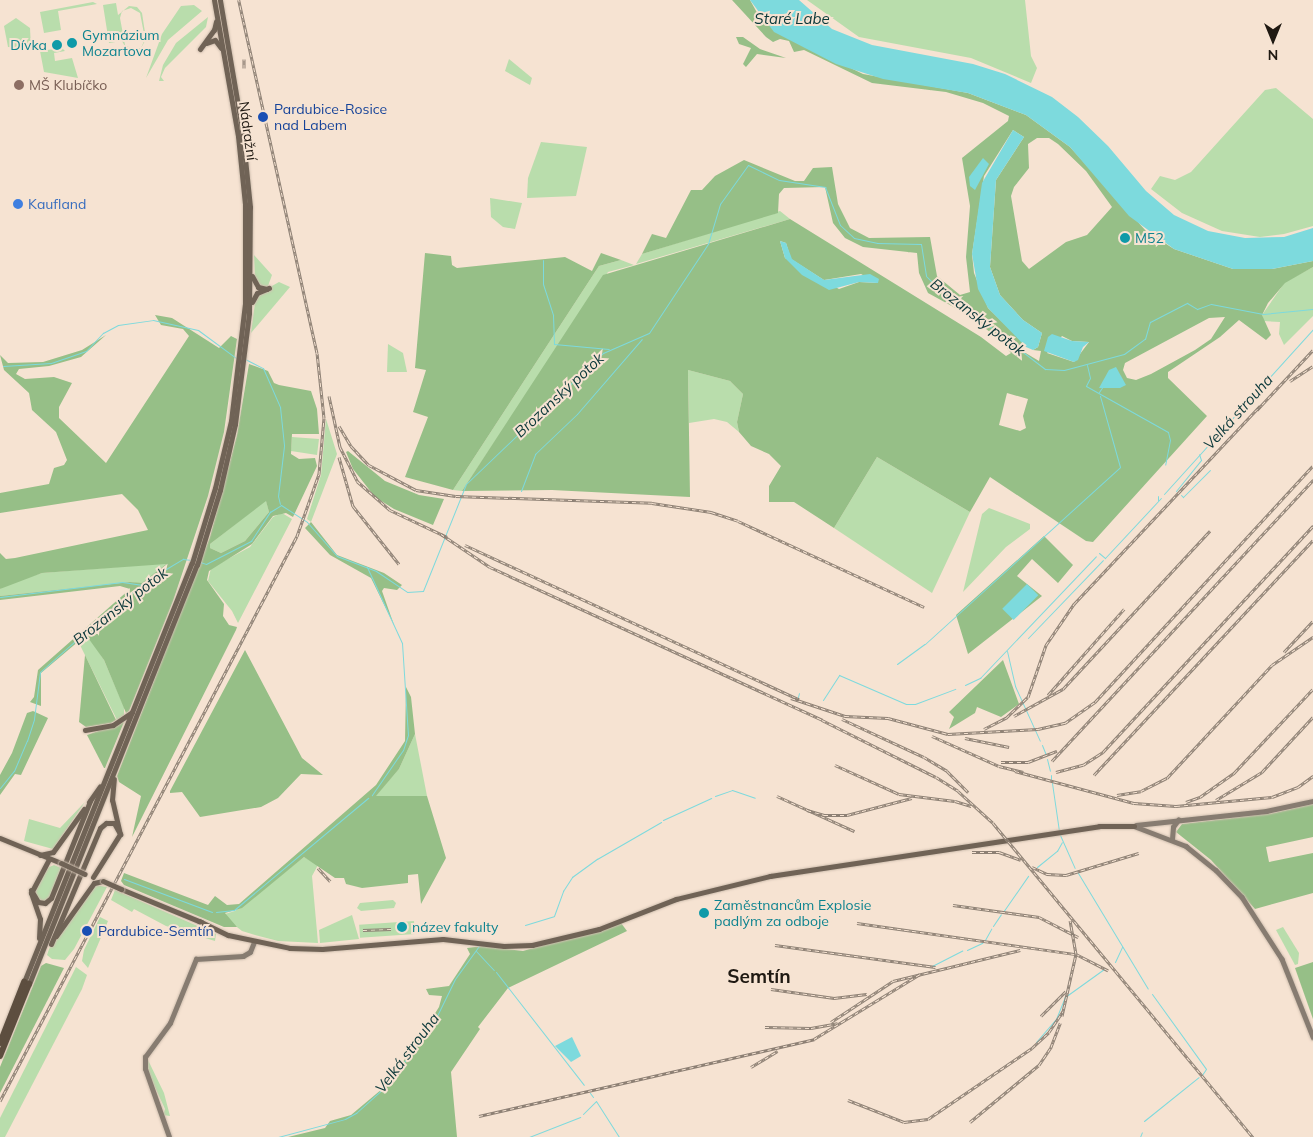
<!DOCTYPE html>
<html>
<head>
<meta charset="utf-8">
<style>
  body { margin:0 }
  #map { position:relative; width:1313px; height:1137px; overflow:hidden; background:#f6e3d2; font-family:Mulish,sans-serif }
  div>[style] { position:absolute }
  .green>* { inset:0; background:#b9ddac; transform-origin:0 0 }
  .forest>* { inset:0; background:#96bf87 }
  .water>* { inset:0; background:#7ddadd; transform-origin:0 0 }
  .stream>* { height:1px; margin:-0.5px; padding:0 0.5px; transform-origin:0.5px; border-radius:0.5px; background:#7ddadd }
  .roads { filter:drop-shadow(0 0 1px #cfbfaf) drop-shadow(0 0 1px #cfbfaf) }
  .secondary>* { height:4.5px; margin:-2.25px; padding:0 2.25px; transform-origin:2.25px; border-radius:2.25px; background:#877c71 }
  .primary>* { height:5px; margin:-2.5px; padding:0 2.5px; transform-origin:2.5px; border-radius:2.5px; background:#706356 }
  .highway>* { height:6px; margin:-3px; padding:0 3px; transform-origin:3px; border-radius:3px; background:#5d4e3f }
  .rail>* { height:3px; margin-top:-1.5px; transform-origin:0; background:repeating-linear-gradient(90deg,#f6e3d2 0 4px,#8d8074 0 8px); box-sizing:border-box; border-block:1px solid #8d8074 }
  .bridges { filter:drop-shadow(0 0 1px #cfbfaf) drop-shadow(0 0 1px #cfbfaf) }
  .primary-bridge>* { height:5px; margin:-2.5px; padding:0 2.5px; transform-origin:2.5px; border-radius:2.5px; background:#706356 }
  .dots>* { width:14px; height:14px; translate:-50% -50%; box-sizing:border-box; border:2px solid #f6e3d2; border-radius:50% }
  span { translate:-50% -50%; white-space:nowrap; text-align:center; line-height:1.15; -webkit-text-stroke:4px #f6e3d2; paint-order:stroke }
  .culture-label { font-size:14px; color:#0d838f }
  .left { translate:0 -50%; text-align:left }
  .right { translate:-100% -50%; text-align:right }
  .education-label { font-size:14px; color:#785e54 }
  .transit-label { font-size:14px; color:#164399 }
  .street-label { font-size:14px; color:#1f1912 }
  .shop-label { font-size:14px; color:#366cbe }
  .water-label { font-size:15px; color:#093739; font-style:italic }
  .district-label { font-size:19px; color:#1f1912; font-weight:700 }
  .north { position:absolute; left:1248px; top:15px; width:50px; height:50px; -webkit-text-stroke:4px #f6e3d2; paint-order:stroke; rotate:180deg; font-size:14px; font-weight:700; line-height:20px; text-align:center; color:#1f1912 }
  .north::after { content:''; display:block; margin:auto; width:18px; height:22px; background:#1f1912; clip-path:polygon(50% 0,100% 100%,50% 72%,0 100%) }
</style>
</head>
<body>
<div id="map">
  <div class="green">
    <i style="clip-path:polygon(807px 0,1025px 0,1031px 56px,1037px 68px,1031px 83px,971px 58px,859px 37px)"></i>
    <i style="clip-path:polygon(93px 2px,97px 4px,58px 11px,61px 30px,44px 33px,40px 12px)"></i>
    <i style="clip-path:polygon(evenodd,116px 3px,118px 15px,129px 6px,137px 7px,142px 13px,146px 39px,140px 50px,127px 50px,122px 41px,109px 43px,103px 5px,116px 3px,131px 8px,140px 13px,145px 39px,141px 48px,134px 50px,125px 45px,120px 18px,122px 11px,131px 8px)"></i>
    <i style="clip-path:polygon(194px 5px,202px 11px,168px 40px,146px 78px,162px 34px,181px 6px)"></i>
    <i style="clip-path:polygon(208px 17px,206px 27px,165px 68px,161px 77px,164px 81px,159px 81px,163px 65px,176px 43px)"></i>
    <i style="clip-path:polygon(16px 18px,30px 28px,31px 49px,8px 47px,4px 26px)"></i>
    <i style="clip-path:polygon(62px 48px,65px 51px,54px 53px,55px 61px,72px 58px,78px 78px,44px 72px,40px 51px)"></i>
    <i style="clip-path:polygon(509px 59px,532px 78px,530px 85px,505px 71px)"></i>
    <i style="clip-path:polygon(1276px 88px,1313px 119px,1313px 226px,1284px 234px,1260px 237px,1222px 231px,1182px 213px,1151px 189px,1160px 176px,1175px 180px,1191px 172px,1265px 90px)"></i>
    <i style="clip-path:polygon(541px 142px,587px 147px,576px 196px,527px 198px,528px 178px)"></i>
    <i style="clip-path:polygon(490px 198px,522px 203px,515px 229px,503px 227px,491px 217px)"></i>
    <i style="clip-path:polygon(780px 211px,790px 219px,636px 264px,642px 254px)"></i>
    <i style="clip-path:polygon(254px 255px,272px 275px,268px 286px,259px 286px,255px 279px)"></i>
    <i style="clip-path:polygon(621px 260px,634px 265px,608px 272px,462px 491px,453px 490px,595px 272px,599px 266px)"></i>
    <i style="clip-path:polygon(1313px 267px,1313px 316px,1284px 345px,1279px 334px,1280px 322px,1263px 321px,1262px 315px,1285px 282px)"></i>
    <i style="clip-path:polygon(279px 282px,290px 287px,251px 333px,256px 295px)"></i>
    <i style="clip-path:polygon(388px 344px,403px 353px,407px 372px,387px 372px)"></i>
    <i style="clip-path:polygon(688px 370px,730px 381px,743px 394px,737px 422px,739px 432px,727px 422px,714px 419px,689px 423px)"></i>
    <i style="clip-path:polygon(326px 419px,337px 454px,311px 522px,307px 519px,321px 475px)"></i>
    <i style="clip-path:polygon(292px 437px,319px 439px,317px 455px,291px 451px)"></i>
    <i style="clip-path:polygon(877px 457px,970px 512px,932px 593px,834px 528px)"></i>
    <i style="clip-path:polygon(266px 500px,269px 512px,245px 541px,221px 553px,210px 548px,210px 544px)"></i>
    <i style="clip-path:polygon(989px 508px,1030px 524px,1030px 529px,1006px 547px,963px 592px,982px 514px)"></i>
    <i style="clip-path:polygon(282px 513px,292px 519px,238px 623px,232px 611px,208px 581px,211px 568px,250px 547px,273px 517px)"></i>
    <i style="clip-path:polygon(167px 563px,142px 584px,130px 582px,0 596px,0 589px,9px 583px,42px 573px)"></i>
    <i style="clip-path:polygon(88px 635px,104px 660px,124px 707px,124px 715px,117px 720px,79px 643px)"></i>
    <i style="clip-path:polygon(415px 734px,427px 796px,375px 796px,399px 769px)"></i>
    <i style="clip-path:polygon(85px 802px,53px 849px,24px 841px,29px 819px,60px 828px)"></i>
    <i style="clip-path:polygon(304px 857px,318px 865px,312px 876px,318px 943px,278px 941px,255px 935px,242px 931px,228px 920px,225px 914px,235px 911px)"></i>
    <i style="clip-path:polygon(54px 865px,61px 868px,50px 897px,45px 901px,37px 900px,34px 890px,47px 868px)"></i>
    <i style="clip-path:polygon(95px 885px,107px 887px,74px 949px,65px 960px,52px 959px,47px 955px,49px 949px)"></i>
    <i style="clip-path:polygon(115px 890px,216px 934px,215px 941px,166px 926px,134px 909px,132px 912px,111px 900px)"></i>
    <i style="clip-path:polygon(393px 900px,396px 903px,394px 908px,361px 911px,357px 908px,360px 903px)"></i>
    <i style="clip-path:polygon(352px 915px,359px 939px,320px 943px,319px 930px)"></i>
    <i style="clip-path:polygon(100px 917px,108px 921px,88px 968px,82px 961px,84px 950px)"></i>
    <i style="left:414px;top:921px;width:13px;height:55px;rotate:86deg"></i>
    <i style="clip-path:polygon(1283px 927px,1299px 953px,1298px 964px,1295px 965px,1276px 930px)"></i>
    <i style="clip-path:polygon(76px 967px,87px 975px,82px 989px,5px 1137px,0 1137px,0 1118px)"></i>
    <i style="clip-path:polygon(148px 1060px,164px 1093px,170px 1116px,163px 1115px,165px 1109px,147px 1070px)"></i>
  </div>
  <div class="forest">
    <i style="clip-path:polygon(evenodd,732px 0,750px 0,760px 18px,779px 33px,863px 74px,968px 93px,1026px 115px,1070px 147px,1146px 231px,1174px 249px,1233px 269px,1272px 269px,1313px 261px,1313px 267px,1285px 283px,1268px 303px,1262px 315px,1271px 335px,1266px 340px,1239px 320px,1220px 337px,1168px 372px,1168px 378px,1207px 416px,1093px 542px,1086px 541px,990px 477px,970px 512px,877px 457px,834px 528px,794px 502px,769px 502px,769px 486px,781px 466px,769px 454px,751px 446px,739px 432px,737px 422px,743px 394px,730px 381px,688px 370px,690px 497px,552px 490px,462px 491px,603px 275px,790px 219px,981px 337px,1006px 356px,1011px 353px,1001px 341px,970px 316px,928px 293px,919px 273px,917px 253px,863px 247px,845px 238px,833px 223px,825px 187px,784px 188px,779px 194px,778px 213px,642px 254px,652px 234px,666px 238px,691px 190px,702px 190px,715px 176px,744px 160px,795px 181px,804px 181px,813px 168px,832px 167px,838px 204px,850px 228px,869px 238px,930px 237px,937px 276px,960px 295px,970px 292px,966px 257px,970px 206px,962px 158px,1008px 121px,1009px 116px,983px 103px,946px 92px,872px 83px,804px 50px,794px 52px,789px 41px,780px 39px,773px 42px,766px 37px,732px 0,1013px 130px,1024px 137px,996px 180px,990px 267px,1000px 295px,1023px 320px,1042px 333px,1038px 347px,1033px 350px,1041px 351px,1039px 361px,1024px 352px,1024px 343px,988px 308px,974px 273px,972px 254px,984px 176px,1013px 130px,732px 0,1037px 138px,1049px 138px,1058px 144px,1086px 171px,1112px 207px,1087px 235px,1066px 242px,1029px 269px,1022px 261px,1011px 196px,1014px 187px,1029px 168px,1028px 144px,1037px 138px,732px 0,780px 241px,786px 243px,791px 259px,824px 280px,861px 274px,878px 283px,859px 282px,839px 289px,785px 258px,780px 241px,732px 0,1225px 317px,1211px 339px,1195px 350px,1151px 374px,1136px 380px,1127px 378px,1123px 370px,1125px 363px,1209px 318px,1225px 317px,732px 0,1062px 336px,1072px 341px,1089px 342px,1074px 362px,1047px 353px,1062px 336px,732px 0,1007px 393px,1028px 399px,1023px 416px,1026px 428px,1020px 431px,999px 425px,1007px 393px)"></i>
    <i style="clip-path:polygon(736px 37px,743px 37px,760px 49px,786px 58px,757px 54px,746px 67px,743px 64px,751px 48px,739px 44px)"></i>
    <i style="clip-path:polygon(425px 253px,451px 256px,452px 265px,457px 268px,565px 257px,592px 271px,601px 253px,621px 260px,599px 266px,595px 272px,453px 490px,405px 477px,428px 417px,413px 412px,426px 370px,415px 368px)"></i>
    <i style="clip-path:polygon(155px 315px,172px 318px,219px 348px,231px 336px,237px 339px,224px 432px,208px 496px,173px 601px,129px 711px,126px 713px,104px 660px,86px 635px,41px 673px,41px 706px,30px 702px,34px 697px,38px 670px,130px 589px,120px 586px,0 600px,0 596px,130px 582px,142px 583px,166px 564px,42px 573px,0 589px,0 553px,6px 559px,15px 558px,148px 530px,138px 510px,122px 494px,0 513px,0 493px,49px 484px,54px 468px,64px 465px,67px 460px,56px 432px,32px 410px,29px 393px,4px 370px,0 355px,8px 363px,43px 362px,82px 350px,106px 335px,81px 357px,49px 366px,19px 369px,16px 374px,25px 379px,54px 377px,72px 383px,59px 407px,59px 418px,106px 463px,189px 336px,183px 329px,161px 325px)"></i>
    <i style="clip-path:polygon(evenodd,249px 364px,268px 371px,274px 383px,279px 385px,311px 391px,317px 409px,319px 434px,292px 434px,291px 454px,299px 459px,315px 458px,317px 466px,293px 517px,286px 513px,273px 516px,252px 544px,209px 571px,207px 580px,224px 604px,223px 616px,229px 625px,237px 627px,236px 630px,132px 837px,141px 796px,119px 782px,117px 776px,210px 537px,237px 435px,249px 364px,266px 501px,269px 512px,245px 541px,221px 553px,210px 548px,210px 544px,266px 501px)"></i>
    <i style="clip-path:polygon(348px 451px,385px 481px,419px 495px,444px 499px,433px 525px,394px 509px,375px 497px,353px 469px,346px 452px)"></i>
    <i style="clip-path:polygon(311px 522px,337px 555px,384px 573px,402px 585px,397px 590px,384px 588px,382px 591px,394px 625px,371px 578px,330px 555px,305px 528px)"></i>
    <i style="clip-path:polygon(1044px 536px,1073px 565px,1058px 583px,1032px 559px,1017px 576px,1042px 596px,968px 654px,956px 615px)"></i>
    <i style="clip-path:polygon(245px 650px,302px 758px,323px 775px,301px 774px,278px 798px,261px 807px,200px 817px,182px 792px,170px 793px,170px 791px)"></i>
    <i style="clip-path:polygon(85px 655px,116px 720px,111px 723px,86px 727px,79px 722px)"></i>
    <i style="clip-path:polygon(1003px 660px,1019px 704px,1001px 717px,977px 707px,975px 713px,949px 729px,954px 717px,949px 712px)"></i>
    <i style="clip-path:polygon(406px 687px,411px 697px,415px 734px,399px 769px,376px 796px,427px 796px,446px 858px,421px 904px,418px 874px,408px 875px,408px 883px,362px 888px,346px 884px,344px 878px,335px 878px,304px 857px,242px 908px,225px 913px,237px 927px,224px 927px,124px 885px,121px 881px,124px 873px,208px 905px,215px 896px,227px 905px,239px 904px,376px 785px,405px 741px)"></i>
    <i style="clip-path:polygon(33px 711px,48px 718px,21px 775px,15px 774px,0 795px,0 775px,12px 753px,27px 713px)"></i>
    <i style="clip-path:polygon(124px 722px,105px 768px,104px 768px,87px 735px)"></i>
    <i style="clip-path:polygon(1313px 804px,1313px 837px,1266px 847px,1269px 862px,1313px 853px,1313px 893px,1255px 909px,1211px 860px,1176px 832px,1182px 824px,1274px 813px)"></i>
    <i style="clip-path:polygon(621px 923px,627px 931px,508px 988px,478px 1027px,480px 1029px,451px 1072px,457px 1137px,288px 1137px,325px 1128px,330px 1121px,351px 1115px,382px 1089px,405px 1059px,412px 1040px,429px 1023px,439px 1007px,442px 996px,429px 995px,426px 989px,449px 986px,470px 954px,467px 948px,483px 946px,523px 951px)"></i>
    <i style="clip-path:polygon(1313px 962px,1313px 1019px,1295px 968px)"></i>
    <i style="clip-path:polygon(46px 963px,64px 968px,0 1093px,0 1067px,41px 966px)"></i>
  </div>
  <div class="water">
    <i style="clip-path:polygon(750px 0,799px 0,832px 29px,872px 45px,973px 64px,1005px 74px,1052px 97px,1078px 117px,1108px 146px,1146px 191px,1174px 215px,1208px 231px,1245px 238px,1284px 237px,1313px 228px,1313px 261px,1272px 269px,1233px 269px,1174px 249px,1129px 216px,1070px 147px,1026px 115px,968px 93px,883px 79px,836px 64px,774px 32px)"></i>
    <i style="clip-path:polygon(1013px 130px,1024px 137px,996px 180px,990px 267px,1000px 295px,1023px 320px,1042px 333px,1038px 347px,1033px 350px,1026px 347px,988px 308px,978px 289px,972px 254px,982px 183px)"></i>
    <i style="clip-path:polygon(983px 158px,989px 164px,975px 190px,970px 186px,969px 177px)"></i>
    <i style="clip-path:polygon(780px 241px,786px 243px,792px 259px,824px 280px,870px 274px,879px 279px,878px 283px,859px 282px,829px 290px,802px 275px,785px 258px)"></i>
    <i style="clip-path:polygon(1052px 334px,1072px 341px,1089px 342px,1083px 347px,1078px 360px,1074px 362px,1044px 351px,1048px 337px)"></i>
    <i style="clip-path:polygon(1116px 367px,1126px 385px,1120px 388px,1099px 388px,1109px 370px)"></i>
    <i style="left:1027px;top:584px;width:16px;height:35px;rotate:45deg"></i>
    <i style="clip-path:polygon(572px 1037px,581px 1056px,571px 1062px,555px 1046px)"></i>
  </div>
  <div class="stream">
    <i style="left:543px;top:260px;width:24px;rotate:90deg"></i>
    <i style="left:543px;top:284px;width:33px;rotate:72deg"></i>
    <i style="left:553px;top:315px;width:29px;rotate:88deg"></i>
    <i style="left:554px;top:344px;width:55px;rotate:5.2deg"></i>
    <i style="left:245px;top:359px;width:20px;rotate:27deg"></i>
    <i style="left:263px;top:368px;width:43px;rotate:66.4deg"></i>
    <i style="left:280px;top:407px;width:39px;rotate:84deg"></i>
    <i style="left:284px;top:446px;width:50px;rotate:96.8deg"></i>
    <i style="left:278px;top:496px;width:8px;rotate:76deg"></i>
    <i style="left:1087px;top:365px;width:13px;rotate:77deg"></i>
    <i style="left:1090px;top:378px;width:9px;rotate:117deg"></i>
    <i style="left:1086px;top:386px;width:94px;rotate:29.3deg"></i>
    <i style="left:1168px;top:432px;width:8px;rotate:76deg"></i>
    <i style="left:1170px;top:440px;width:25px;rotate:101deg"></i>
    <i style="left:3px;top:366px;width:48px;rotate:-3.6deg"></i>
    <i style="left:51px;top:363px;width:37px;rotate:-19deg"></i>
    <i style="left:86px;top:351px;width:25px;rotate:-47deg"></i>
    <i style="left:103px;top:333px;width:17px;rotate:-28deg"></i>
    <i style="left:118px;top:325px;width:35px;rotate:-8deg"></i>
    <i style="left:153px;top:320px;width:46px;rotate:12.5deg"></i>
    <i style="left:198px;top:330px;width:47px;rotate:36.4deg"></i>
    <i style="left:1099px;top:392px;width:7px;rotate:-56deg"></i>
    <i style="left:521px;top:491px;width:40px;rotate:-69deg"></i>
    <i style="left:535px;top:454px;width:58px;rotate:-43.6deg"></i>
    <i style="left:577px;top:414px;width:99px;rotate:-49.1deg"></i>
    <i style="left:1176px;top:491px;width:40px;rotate:-51deg"></i>
    <i style="left:1201px;top:460px;width:6px;rotate:-108deg"></i>
    <i style="left:1164px;top:494px;width:222px;rotate:-47.9deg"></i>
    <i style="left:1181px;top:495px;width:3px;rotate:45deg"></i>
    <i style="left:1183px;top:497px;width:38px;rotate:-45deg"></i>
    <i style="left:1158px;top:500px;width:4px;rotate:-90deg"></i>
    <i style="left:1099px;top:553px;width:8px;rotate:40deg"></i>
    <i style="left:1105px;top:558px;width:82px;rotate:-47deg"></i>
    <i style="left:200px;top:562px;width:6px;rotate:18deg"></i>
    <i style="left:206px;top:564px;width:51px;rotate:-27.1deg"></i>
    <i style="left:251px;top:541px;width:35px;rotate:-57deg"></i>
    <i style="left:270px;top:512px;width:13px;rotate:-32deg"></i>
    <i style="left:281px;top:505px;width:31px;rotate:33deg"></i>
    <i style="left:307px;top:522px;width:45px;rotate:48.6deg"></i>
    <i style="left:337px;top:556px;width:42px;rotate:21deg"></i>
    <i style="left:376px;top:571px;width:37px;rotate:34deg"></i>
    <i style="left:407px;top:592px;width:16px;rotate:-4deg"></i>
    <i style="left:423px;top:591px;width:115px;rotate:-68.1deg"></i>
    <i style="left:466px;top:484px;width:190px;rotate:-43.7deg"></i>
    <i style="left:603px;top:353px;width:50px;rotate:-23.5deg"></i>
    <i style="left:649px;top:333px;width:107px;rotate:-56.5deg"></i>
    <i style="left:708px;top:244px;width:42px;rotate:-73.3deg"></i>
    <i style="left:720px;top:204px;width:48px;rotate:-54.3deg"></i>
    <i style="left:748px;top:165px;width:34px;rotate:26deg"></i>
    <i style="left:779px;top:180px;width:47px;rotate:8.7deg"></i>
    <i style="left:825px;top:187px;width:41px;rotate:68.5deg"></i>
    <i style="left:840px;top:225px;width:19px;rotate:43deg"></i>
    <i style="left:854px;top:238px;width:24px;rotate:12deg"></i>
    <i style="left:877px;top:243px;width:44px;rotate:1.3deg"></i>
    <i style="left:921px;top:244px;width:32px;rotate:81deg"></i>
    <i style="left:926px;top:276px;width:8px;rotate:45deg"></i>
    <i style="left:932px;top:282px;width:143px;rotate:37.6deg"></i>
    <i style="left:1045px;top:369px;width:19px;rotate:3deg"></i>
    <i style="left:1064px;top:370px;width:62px;rotate:-14.9deg"></i>
    <i style="left:1124px;top:354px;width:26px;rotate:-36deg"></i>
    <i style="left:1145px;top:339px;width:18px;rotate:-74deg"></i>
    <i style="left:1150px;top:322px;width:42px;rotate:-27.2deg"></i>
    <i style="left:1187px;top:303px;width:12px;rotate:31deg"></i>
    <i style="left:1197px;top:309px;width:15px;rotate:-20deg"></i>
    <i style="left:1211px;top:304px;width:53px;rotate:10.9deg"></i>
    <i style="left:1263px;top:314px;width:50px;rotate:-5.7deg"></i>
    <i style="left:367px;top:567px;width:84px;rotate:65.3deg"></i>
    <i style="left:402px;top:643px;width:92px;rotate:86.3deg"></i>
    <i style="left:408px;top:735px;width:16px;rotate:108deg"></i>
    <i style="left:403px;top:750px;width:55px;rotate:124.6deg"></i>
    <i style="left:0;top:597px;width:123px;rotate:-7deg"></i>
    <i style="left:122px;top:582px;width:21px;rotate:8deg"></i>
    <i style="left:1028px;top:638px;width:108px;rotate:-46.1deg"></i>
    <i style="left:1007px;top:651px;width:36px;rotate:77deg"></i>
    <i style="left:1015px;top:686px;width:60px;rotate:65.6deg"></i>
    <i style="left:897px;top:664px;width:34px;rotate:-36deg"></i>
    <i style="left:925px;top:644px;width:263px;rotate:-42.2deg"></i>
    <i style="left:1120px;top:467px;width:74px;rotate:-105.7deg"></i>
    <i style="left:965px;top:685px;width:17px;rotate:-25deg"></i>
    <i style="left:980px;top:678px;width:168px;rotate:-46.4deg"></i>
    <i style="left:798px;top:697px;width:4px;rotate:-76deg"></i>
    <i style="left:823px;top:700px;width:30px;rotate:-57deg"></i>
    <i style="left:839px;top:675px;width:73px;rotate:23.4deg"></i>
    <i style="left:906px;top:704px;width:9px"></i>
    <i style="left:915px;top:704px;width:43px;rotate:-20.6deg"></i>
    <i style="left:1042px;top:745px;width:11px;rotate:68deg"></i>
    <i style="left:1047px;top:759px;width:12px;rotate:76deg"></i>
    <i style="left:1051px;top:775px;width:4px;rotate:90deg"></i>
    <i style="left:1052px;top:783px;width:49px;rotate:81.7deg"></i>
    <i style="left:0;top:788px;width:22px;rotate:-51deg"></i>
    <i style="left:14px;top:771px;width:33px;rotate:-67deg"></i>
    <i style="left:27px;top:741px;width:23px;rotate:-72deg"></i>
    <i style="left:34px;top:719px;width:47px;rotate:-82.7deg"></i>
    <i style="left:40px;top:672px;width:106px;rotate:-41.5deg"></i>
    <i style="left:119px;top:602px;width:52px;rotate:-35.5deg"></i>
    <i style="left:161px;top:572px;width:26px;rotate:-31deg"></i>
    <i style="left:183px;top:559px;width:8px;rotate:7deg"></i>
    <i style="left:715px;top:796px;width:18px;rotate:-19deg"></i>
    <i style="left:732px;top:790px;width:24px;rotate:19deg"></i>
    <i style="left:663px;top:820px;width:53px;rotate:-24.6deg"></i>
    <i style="left:1060px;top:835px;width:36px;rotate:66deg"></i>
    <i style="left:1037px;top:867px;width:26px;rotate:-39deg"></i>
    <i style="left:1057px;top:851px;width:10px;rotate:-61deg"></i>
    <i style="left:1078px;top:873px;width:135px;rotate:58.9deg"></i>
    <i style="left:124px;top:879px;width:94px;rotate:20.6deg"></i>
    <i style="left:216px;top:912px;width:18px;rotate:-6deg"></i>
    <i style="left:234px;top:910px;width:175px;rotate:-39.9deg"></i>
    <i style="left:1003px;top:912px;width:44px;rotate:-55.2deg"></i>
    <i style="left:525px;top:925px;width:30px;rotate:-17deg"></i>
    <i style="left:554px;top:916px;width:27px;rotate:-70deg"></i>
    <i style="left:563px;top:891px;width:17px;rotate:-57deg"></i>
    <i style="left:572px;top:877px;width:31px;rotate:-36deg"></i>
    <i style="left:597px;top:859px;width:74px;rotate:-30deg"></i>
    <i style="left:993px;top:926px;width:14px;rotate:-56deg"></i>
    <i style="left:985px;top:940px;width:13px;rotate:-61deg"></i>
    <i style="left:967px;top:950px;width:17px;rotate:-25deg"></i>
    <i style="left:476px;top:951px;width:26px;rotate:47deg"></i>
    <i style="left:1115px;top:962px;width:17px;rotate:-65deg"></i>
    <i style="left:932px;top:966px;width:34px;rotate:-27deg"></i>
    <i style="left:496px;top:972px;width:143px;rotate:52.1deg"></i>
    <i style="left:1152px;top:994px;width:92px;rotate:54.2deg"></i>
    <i style="left:1206px;top:1069px;width:7px;rotate:124deg"></i>
    <i style="left:1036px;top:1042px;width:30px;rotate:-49deg"></i>
    <i style="left:1056px;top:1019px;width:24px;rotate:-68deg"></i>
    <i style="left:1065px;top:997px;width:48px;rotate:-35.7deg"></i>
    <i style="left:590px;top:1093px;width:5px;rotate:53deg"></i>
    <i style="left:583px;top:1114px;width:18px;rotate:-45deg"></i>
    <i style="left:596px;top:1101px;width:43px;rotate:57.4deg"></i>
    <i style="left:1144px;top:1121px;width:70px;rotate:-38.7deg"></i>
    <i style="left:278px;top:1137px;width:69px;rotate:-15deg"></i>
    <i style="left:345px;top:1119px;width:13px;rotate:-29deg"></i>
    <i style="left:356px;top:1113px;width:38px;rotate:-42deg"></i>
    <i style="left:384px;top:1088px;width:78px;rotate:-52.3deg"></i>
    <i style="left:432px;top:1026px;width:52px;rotate:-63.9deg"></i>
    <i style="left:455px;top:979px;width:41px;rotate:-54deg"></i>
    <i style="left:529px;top:1137px;width:55px;rotate:-21.4deg"></i>
    <i style="left:1140px;top:1137px;width:5px;rotate:-68deg"></i>
  </div>
  <div class="roads">
    <div class="secondary">
      <i style="left:1136px;top:825px;width:131px;rotate:-6.1deg"></i>
      <i style="left:1266px;top:811px;width:48px;rotate:-12deg"></i>
      <i style="left:1134px;top:826px;width:56px;rotate:21deg"></i>
      <i style="left:1186px;top:846px;width:38px;rotate:39deg"></i>
      <i style="left:1216px;top:870px;width:37px;rotate:46deg"></i>
      <i style="left:1242px;top:897px;width:74px;rotate:57.2deg"></i>
      <i style="left:1282px;top:959px;width:84px;rotate:68.3deg"></i>
      <i style="left:1172px;top:839px;width:12px;rotate:-85deg"></i>
      <i style="left:1173px;top:827px;width:9px;rotate:-54deg"></i>
      <i style="left:169px;top:1137px;width:72px;rotate:-109.4deg"></i>
      <i style="left:145px;top:1069px;width:12px;rotate:-90deg"></i>
      <i style="left:145px;top:1057px;width:42px;rotate:-53.7deg"></i>
      <i style="left:170px;top:1023px;width:69px;rotate:-67.9deg"></i>
      <i style="left:196px;top:959px;width:47px;rotate:-3.7deg"></i>
      <i style="left:243px;top:956px;width:8px;rotate:-30deg"></i>
      <i style="left:250px;top:952px;width:11px;rotate:-68deg"></i>
    </div>
    <div class="primary">
      <i style="left:206px;top:43px;width:9px;rotate:-18deg"></i>
      <i style="left:215px;top:40px;width:10px;rotate:53deg"></i>
      <i style="left:200px;top:49px;width:24px;rotate:-54deg"></i>
      <i style="left:214px;top:30px;width:9px;rotate:-77deg"></i>
      <i style="left:252px;top:276px;width:13px;rotate:61deg"></i>
      <i style="left:258px;top:287px;width:9px;rotate:13deg"></i>
      <i style="left:252px;top:302px;width:10px;rotate:-61deg"></i>
      <i style="left:257px;top:293px;width:13px;rotate:-23deg"></i>
      <i style="left:85px;top:730px;width:28px;rotate:-10deg"></i>
      <i style="left:113px;top:725px;width:23px;rotate:-34deg"></i>
      <i style="left:89px;top:802px;width:19px;rotate:-55deg"></i>
      <i style="left:0;top:838px;width:66px;rotate:22.3deg"></i>
      <i style="left:40px;top:855px;width:13px;rotate:-13deg"></i>
      <i style="left:53px;top:852px;width:53px;rotate:-54.2deg"></i>
      <i style="left:93px;top:877px;width:51px;rotate:-57.9deg"></i>
      <i style="left:120px;top:834px;width:35px;rotate:-103deg"></i>
      <i style="left:112px;top:800px;width:21px;rotate:-85deg"></i>
      <i style="left:121px;top:889px;width:87px;rotate:22.4deg"></i>
      <i style="left:31px;top:890px;width:14px;rotate:60deg"></i>
      <i style="left:38px;top:902px;width:7px;rotate:8deg"></i>
      <i style="left:45px;top:903px;width:8px;rotate:-40deg"></i>
      <i style="left:51px;top:898px;width:105px;rotate:-68.1deg"></i>
      <i style="left:199px;top:921px;width:32px;rotate:26deg"></i>
      <i style="left:228px;top:935px;width:63px;rotate:11.8deg"></i>
      <i style="left:290px;top:948px;width:32px;rotate:2deg"></i>
      <i style="left:322px;top:949px;width:121px;rotate:-4.7deg"></i>
      <i style="left:443px;top:939px;width:61px;rotate:6.5deg"></i>
      <i style="left:504px;top:946px;width:28px;rotate:-2deg"></i>
      <i style="left:532px;top:945px;width:69px;rotate:-13.4deg"></i>
      <i style="left:599px;top:929px;width:83px;rotate:-21.3deg"></i>
      <i style="left:676px;top:899px;width:97px;rotate:-13.7deg"></i>
      <i style="left:770px;top:876px;width:333px;rotate:-8.6deg"></i>
      <i style="left:1099px;top:826px;width:35px"></i>
      <i style="left:56px;top:936px;width:65px;rotate:-54.4deg"></i>
      <i style="left:94px;top:883px;width:9px;rotate:-13deg"></i>
      <i style="left:39px;top:938px;width:19px;rotate:-87deg"></i>
      <i style="left:40px;top:919px;width:28px;rotate:-109deg"></i>
      <i style="left:31px;top:893px;width:38px;rotate:-62deg"></i>
      <i style="left:51px;top:944px;width:126px;rotate:-67.1deg"></i>
      <i style="left:100px;top:828px;width:8px;rotate:-40deg"></i>
      <i style="left:106px;top:823px;width:8px"></i>
      <i style="left:114px;top:823px;width:13px;rotate:61deg"></i>
      <i style="left:24px;top:982px;width:451px;rotate:-68.2deg"></i>
      <i style="left:192px;top:563px;width:78px;rotate:-73deg"></i>
      <i style="left:215px;top:488px;width:69px;rotate:-76.6deg"></i>
      <i style="left:231px;top:421px;width:118px;rotate:-83.2deg"></i>
      <i style="left:245px;top:304px;width:100px;rotate:-90deg"></i>
      <i style="left:245px;top:204px;width:68px;rotate:-95.9deg"></i>
      <i style="left:238px;top:136px;width:138px;rotate:-100deg"></i>
      <i style="left:29px;top:984px;width:451px;rotate:-68.2deg"></i>
      <i style="left:197px;top:565px;width:78px;rotate:-73deg"></i>
      <i style="left:220px;top:490px;width:68px;rotate:-77.2deg"></i>
      <i style="left:235px;top:424px;width:112px;rotate:-82.8deg"></i>
      <i style="left:249px;top:313px;width:106px;rotate:-89.5deg"></i>
      <i style="left:250px;top:207px;width:78px;rotate:-95.9deg"></i>
      <i style="left:242px;top:129px;width:131px;rotate:-99.7deg"></i>
    </div>
    <div class="highway">
      <i style="left:0;top:1043px;width:66px;rotate:-68.5deg"></i>
      <i style="left:0;top:1056px;width:78px;rotate:-68.1deg"></i>
    </div>
  </div>
  <div class="rail">
    <i style="left:244px;top:68px;width:9px;rotate:-90deg"></i>
    <i style="left:1290px;top:381px;width:27px;rotate:-33deg"></i>
    <i style="left:329px;top:396px;width:52px;rotate:77.8deg"></i>
    <i style="left:340px;top:447px;width:38px;rotate:63deg"></i>
    <i style="left:357px;top:481px;width:44px;rotate:41.3deg"></i>
    <i style="left:390px;top:510px;width:63px;rotate:25.3deg"></i>
    <i style="left:1257px;top:410px;width:82px;rotate:-47deg"></i>
    <i style="left:339px;top:426px;width:23px;rotate:59deg"></i>
    <i style="left:351px;top:446px;width:26px;rotate:47deg"></i>
    <i style="left:369px;top:465px;width:53px;rotate:28deg"></i>
    <i style="left:416px;top:490px;width:40px;rotate:8.5deg"></i>
    <i style="left:456px;top:496px;width:196px;rotate:2deg"></i>
    <i style="left:652px;top:503px;width:60px;rotate:8.7deg"></i>
    <i style="left:711px;top:512px;width:28px;rotate:18deg"></i>
    <i style="left:738px;top:521px;width:205px;rotate:24.8deg"></i>
    <i style="left:339px;top:457px;width:51px;rotate:74.1deg"></i>
    <i style="left:353px;top:506px;width:74px;rotate:51.6deg"></i>
    <i style="left:441px;top:534px;width:59px;rotate:34deg"></i>
    <i style="left:490px;top:567px;width:366px;rotate:24.7deg"></i>
    <i style="left:822px;top:720px;width:127px;rotate:26.6deg"></i>
    <i style="left:936px;top:777px;width:26px;rotate:32deg"></i>
    <i style="left:958px;top:791px;width:47px;rotate:42.4deg"></i>
    <i style="left:993px;top:823px;width:408px;rotate:50.4deg"></i>
    <i style="left:465px;top:545px;width:368px;rotate:24.8deg"></i>
    <i style="left:1284px;top:652px;width:42px;rotate:-46.9deg"></i>
    <i style="left:1048px;top:695px;width:115px;rotate:-48.5deg"></i>
    <i style="left:791px;top:698px;width:57px;rotate:18.4deg"></i>
    <i style="left:845px;top:716px;width:43px;rotate:2.7deg"></i>
    <i style="left:888px;top:718px;width:62px;rotate:14.9deg"></i>
    <i style="left:948px;top:734px;width:90px;rotate:-3.2deg"></i>
    <i style="left:1038px;top:729px;width:28px;rotate:-13deg"></i>
    <i style="left:1065px;top:723px;width:37px;rotate:-35deg"></i>
    <i style="left:1095px;top:702px;width:321px;rotate:-47.3deg"></i>
    <i style="left:1014px;top:716px;width:56px;rotate:-28.9deg"></i>
    <i style="left:1063px;top:689px;width:216px;rotate:-47.1deg"></i>
    <i style="left:842px;top:719px;width:90px;rotate:24.9deg"></i>
    <i style="left:924px;top:757px;width:27px;rotate:31deg"></i>
    <i style="left:947px;top:771px;width:30px;rotate:45deg"></i>
    <i style="left:984px;top:729px;width:25px;rotate:-27deg"></i>
    <i style="left:1006px;top:718px;width:30px;rotate:-44deg"></i>
    <i style="left:1028px;top:697px;width:55px;rotate:-70.9deg"></i>
    <i style="left:1046px;top:645px;width:50px;rotate:-55.7deg"></i>
    <i style="left:1074px;top:604px;width:272px;rotate:-46.8deg"></i>
    <i style="left:932px;top:736px;width:73px;rotate:24.1deg"></i>
    <i style="left:999px;top:766px;width:25px;rotate:14deg"></i>
    <i style="left:965px;top:738px;width:45px;rotate:11.6deg"></i>
    <i style="left:1052px;top:761px;width:384px;rotate:-47.1deg"></i>
    <i style="left:1001px;top:762px;width:27px"></i>
    <i style="left:1028px;top:762px;width:31px;rotate:-21deg"></i>
    <i style="left:835px;top:765px;width:70px;rotate:24.4deg"></i>
    <i style="left:899px;top:794px;width:56px;rotate:7.1deg"></i>
    <i style="left:955px;top:801px;width:17px;rotate:17deg"></i>
    <i style="left:1015px;top:771px;width:123px;rotate:15.1deg"></i>
    <i style="left:1134px;top:803px;width:42px;rotate:4.1deg"></i>
    <i style="left:1176px;top:806px;width:96px;rotate:-5.4deg"></i>
    <i style="left:1272px;top:797px;width:28px;rotate:-21deg"></i>
    <i style="left:1298px;top:787px;width:19px;rotate:-36deg"></i>
    <i style="left:1056px;top:772px;width:28px;rotate:-15deg"></i>
    <i style="left:1083px;top:765px;width:24px;rotate:-33deg"></i>
    <i style="left:1103px;top:752px;width:309px;rotate:-47.1deg"></i>
    <i style="left:1094px;top:775px;width:321px;rotate:-47deg"></i>
    <i style="left:1117px;top:795px;width:24px;rotate:-9deg"></i>
    <i style="left:1141px;top:791px;width:29px;rotate:-27deg"></i>
    <i style="left:1167px;top:778px;width:154px;rotate:-47.1deg"></i>
    <i style="left:1272px;top:665px;width:50px;rotate:-34.3deg"></i>
    <i style="left:777px;top:796px;width:85px;rotate:24.4deg"></i>
    <i style="left:1216px;top:800px;width:54px;rotate:-31.3deg"></i>
    <i style="left:1262px;top:772px;width:75px;rotate:-47.2deg"></i>
    <i style="left:1186px;top:802px;width:15px;rotate:-20deg"></i>
    <i style="left:1200px;top:797px;width:42px;rotate:-35.2deg"></i>
    <i style="left:1234px;top:773px;width:115px;rotate:-46.8deg"></i>
    <i style="left:807px;top:810px;width:18px;rotate:16deg"></i>
    <i style="left:824px;top:815px;width:23px"></i>
    <i style="left:847px;top:815px;width:67px;rotate:-14.7deg"></i>
    <i style="left:972px;top:852px;width:27px"></i>
    <i style="left:999px;top:852px;width:23px;rotate:20deg"></i>
    <i style="left:1032px;top:867px;width:17px;rotate:25deg"></i>
    <i style="left:1047px;top:874px;width:19px;rotate:3deg"></i>
    <i style="left:1066px;top:875px;width:76px;rotate:-16.8deg"></i>
    <i style="left:318px;top:868px;width:18px;rotate:47deg"></i>
    <i style="left:953px;top:905px;width:87px;rotate:7.9deg"></i>
    <i style="left:1039px;top:917px;width:44px;rotate:27.1deg"></i>
    <i style="left:857px;top:923px;width:221px;rotate:8.1deg"></i>
    <i style="left:1076px;top:954px;width:36px;rotate:27deg"></i>
    <i style="left:363px;top:930px;width:28px;rotate:-2deg"></i>
    <i style="left:775px;top:945px;width:162px;rotate:7.8deg"></i>
    <i style="left:771px;top:989px;width:64px;rotate:8.1deg"></i>
    <i style="left:834px;top:998px;width:33px;rotate:-7deg"></i>
    <i style="left:1041px;top:1016px;width:35px;rotate:-45deg"></i>
    <i style="left:1062px;top:1016px;width:64px;rotate:-77.3deg"></i>
    <i style="left:1076px;top:954px;width:34px;rotate:-100deg"></i>
    <i style="left:831px;top:1022px;width:74px;rotate:-33.5deg"></i>
    <i style="left:893px;top:981px;width:131px;rotate:-13.7deg"></i>
    <i style="left:765px;top:1027px;width:46px;rotate:1.2deg"></i>
    <i style="left:811px;top:1028px;width:27px;rotate:-10deg"></i>
    <i style="left:751px;top:1067px;width:31px;rotate:-31deg"></i>
    <i style="left:848px;top:1100px;width:60px;rotate:21.4deg"></i>
    <i style="left:904px;top:1122px;width:24px;rotate:-7deg"></i>
    <i style="left:928px;top:1119px;width:126px;rotate:-34.3deg"></i>
    <i style="left:1032px;top:1048px;width:23px;rotate:-43deg"></i>
    <i style="left:1049px;top:1032px;width:25px;rotate:-56deg"></i>
    <i style="left:0;top:1101px;width:638px;rotate:-62.27deg"></i>
    <i style="left:297px;top:536px;width:66px;rotate:-70.5deg"></i>
    <i style="left:319px;top:474px;width:56px;rotate:-84.9deg"></i>
    <i style="left:324px;top:418px;width:65px;rotate:-96.1deg"></i>
    <i style="left:317px;top:353px;width:362px;rotate:-102.5deg"></i>
    <i style="left:479px;top:1116px;width:344px;rotate:-12.9deg"></i>
    <i style="left:814px;top:1039px;width:124px;rotate:-31.5deg"></i>
    <i style="left:970px;top:1122px;width:89px;rotate:-39.6deg"></i>
    <i style="left:1039px;top:1065px;width:22px;rotate:-56deg"></i>
    <i style="left:1051px;top:1047px;width:26px;rotate:-69deg"></i>
  </div>
  <div class="bridges">
    <div class="primary-bridge">
      <i style="left:61px;top:863px;width:26px;rotate:25deg"></i>
      <i style="left:103px;top:881px;width:20px;rotate:24deg"></i>
    </div>
  </div>
  <div class="dots">
    <i style="left:72px;top:43px;background:#0f9aa8"></i>
    <i style="left:57px;top:45px;background:#0f9aa8"></i>
    <i style="left:19px;top:85px;background:#8d6e63"></i>
    <i style="left:263px;top:117px;background:#1a4fb4"></i>
    <i style="left:18px;top:204px;background:#3f7fe0"></i>
    <i style="left:1125px;top:238px;background:#0f9aa8"></i>
    <i style="left:704px;top:913px;background:#0f9aa8"></i>
    <i style="left:402px;top:927px;background:#0f9aa8"></i>
    <i style="left:87px;top:931px;background:#1a4fb4"></i>
  </div>
  <div class="culture-label">
    <span class="left" style="left:82px;top:43px">Gymnázium<br>Mozartova</span>
    <span class="right" style="left:47px;top:45px">Dívka</span>
    <span class="left" style="left:1135px;top:238px">M52</span>
    <span class="left" style="left:714px;top:913px">Zaměstnancům Explosie<br>padlým za odboje</span>
    <span class="left" style="left:412px;top:927px">název fakulty</span>
  </div>
  <div class="education-label">
    <span class="left" style="left:29px;top:85px">MŠ Klubíčko</span>
  </div>
  <div class="transit-label">
    <span class="left" style="left:274px;top:117px">Pardubice-Rosice<br>nad Labem</span>
    <span class="left" style="left:98px;top:931px">Pardubice-Semtín</span>
  </div>
  <div class="street-label">
    <span style="left:248px;top:131px;rotate:82deg">Nádražní</span>
  </div>
  <div class="shop-label">
    <span class="left" style="left:28px;top:204px">Kaufland</span>
  </div>
  <div class="water-label">
    <span style="left:792px;top:19px">Staré Labe</span>
    <span style="left:978px;top:317px;rotate:38deg">Brozanský potok</span>
    <span style="left:559px;top:395px;rotate:-43deg">Brozanský potok</span>
    <span style="left:1238px;top:412px;rotate:-48deg">Velká strouha</span>
    <span style="left:120px;top:606px;rotate:-38deg">Brozanský potok</span>
    <span style="left:407px;top:1053px;rotate:-53deg">Velká strouha</span>
  </div>
  <div class="district-label">
    <span style="left:759px;top:977px">Semtín</span>
  </div>
  <div class="north">N</div>
</div>
</body>
</html>
